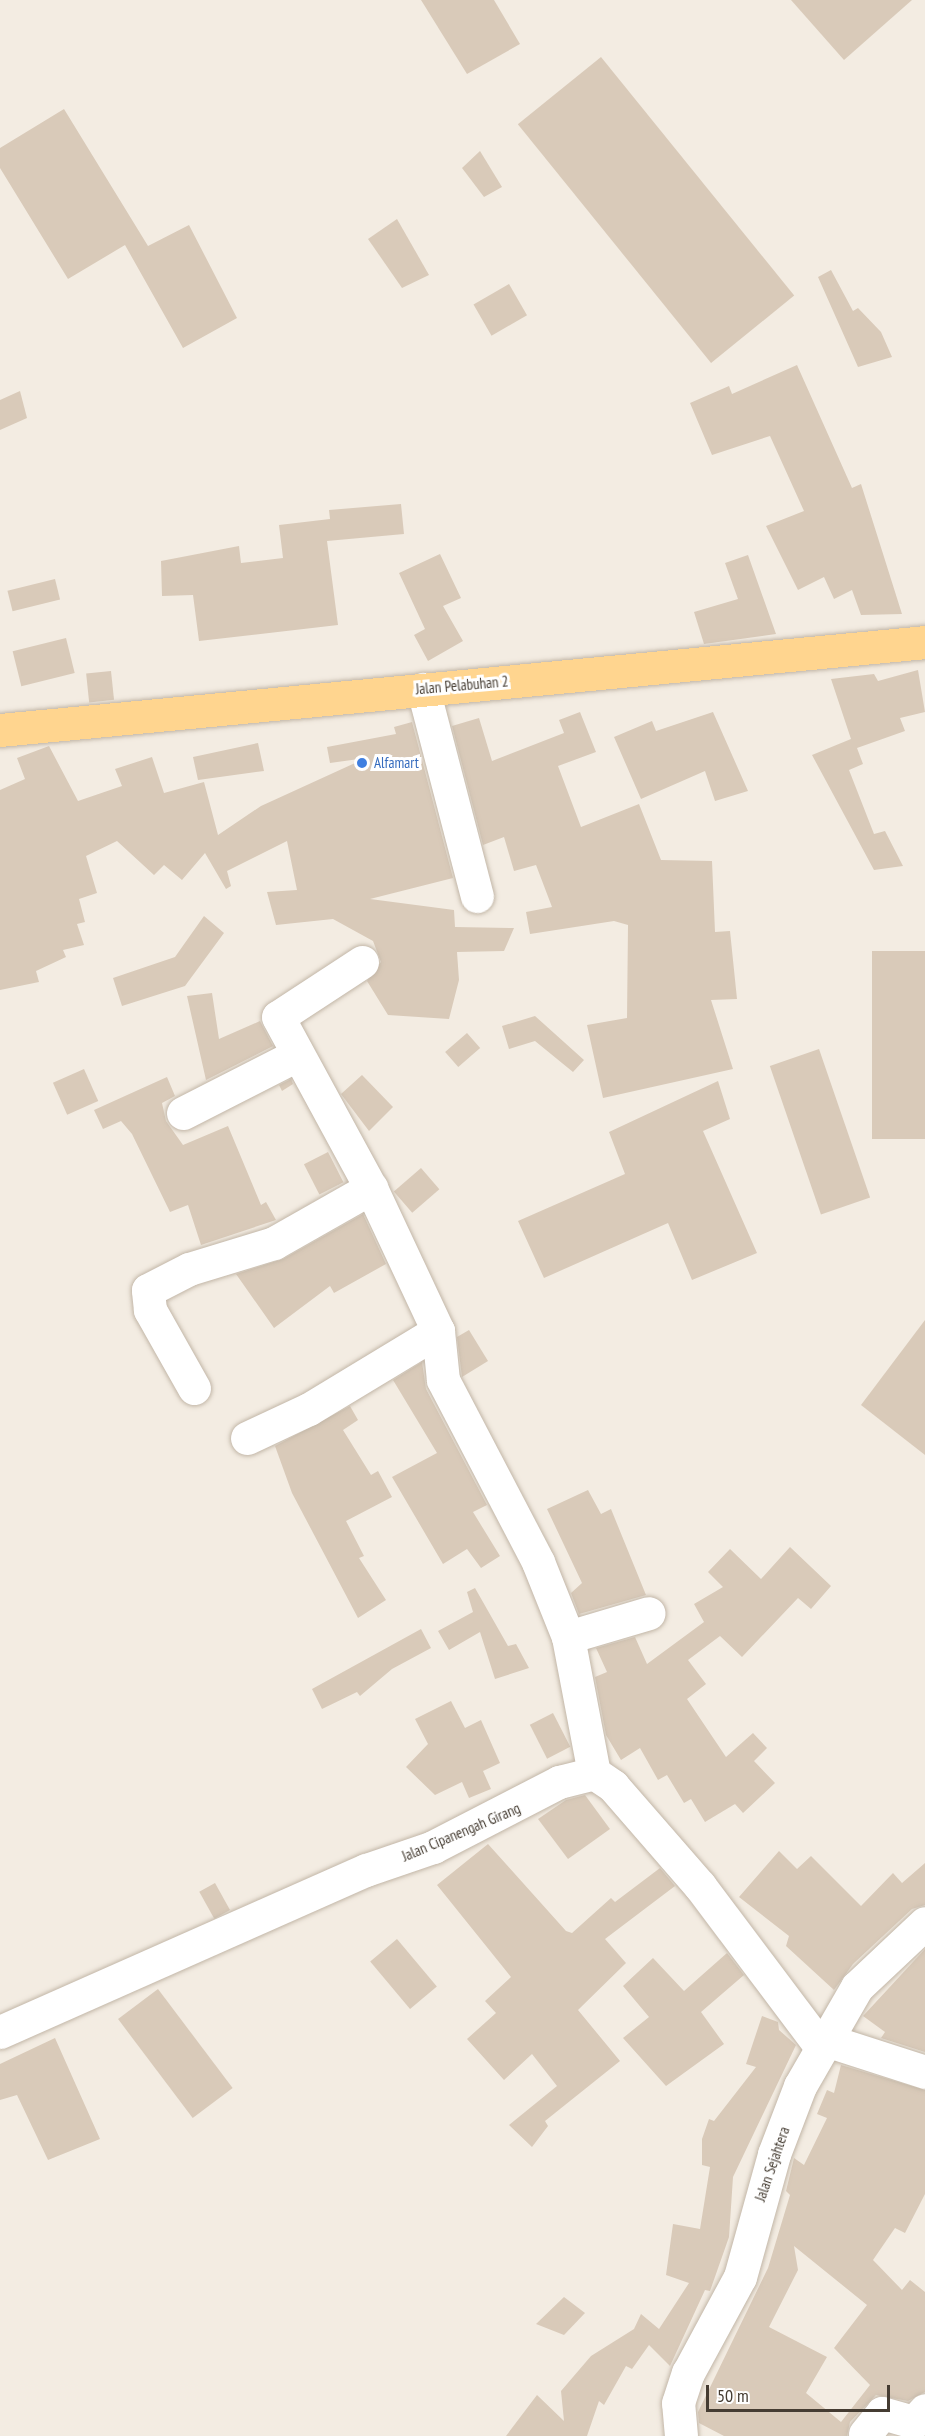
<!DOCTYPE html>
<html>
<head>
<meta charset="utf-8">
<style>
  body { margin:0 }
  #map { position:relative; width:925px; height:2436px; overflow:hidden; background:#f3ece2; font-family:"PT Sans Narrow",sans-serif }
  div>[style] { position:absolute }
  .building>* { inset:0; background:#d9cab9; transform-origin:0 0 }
  .roads { filter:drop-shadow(0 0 2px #c2b6a7) drop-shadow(0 0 2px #c2b6a7) }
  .minor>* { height:33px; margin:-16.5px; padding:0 16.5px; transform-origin:16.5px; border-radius:16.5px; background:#fff }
  .major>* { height:33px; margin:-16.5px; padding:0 16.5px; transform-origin:16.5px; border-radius:16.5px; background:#ffd58f }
  .dots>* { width:16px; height:16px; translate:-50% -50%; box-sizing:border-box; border:3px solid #fff; border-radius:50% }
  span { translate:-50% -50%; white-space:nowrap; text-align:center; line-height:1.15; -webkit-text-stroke:6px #fff; paint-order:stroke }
  .street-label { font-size:15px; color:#453c32 }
  .shop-label { font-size:15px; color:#366cbe }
  .left { translate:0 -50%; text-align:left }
  .scale { position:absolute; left:706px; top:2385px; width:184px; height:27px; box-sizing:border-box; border:3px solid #453c32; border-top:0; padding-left:8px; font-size:18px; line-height:21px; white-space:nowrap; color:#453c32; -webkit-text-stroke:4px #fff; paint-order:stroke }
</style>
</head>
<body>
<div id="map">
  <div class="building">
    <i style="clip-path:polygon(421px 0,494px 0,520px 44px,467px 74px)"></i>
    <i style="clip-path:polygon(791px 0,912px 0,844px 60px)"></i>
    <i style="left:601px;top:57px;width:307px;height:107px;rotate:51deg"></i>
    <i style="clip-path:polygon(64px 109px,148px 246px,189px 225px,237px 318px,183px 348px,125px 245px,68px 279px,0 168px,0 148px)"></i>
    <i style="clip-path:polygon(480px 151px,502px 187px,484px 197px,462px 168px)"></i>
    <i style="clip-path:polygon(397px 219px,429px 275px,402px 288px,368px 239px)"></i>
    <i style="clip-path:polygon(831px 270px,853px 311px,858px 308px,881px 332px,892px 357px,858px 367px,818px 277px)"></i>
    <i style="left:509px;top:284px;width:36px;height:41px;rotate:60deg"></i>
    <i style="clip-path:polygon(797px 365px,852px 488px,861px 484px,902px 614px,861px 615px,852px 590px,834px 599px,824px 577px,798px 590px,766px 526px,804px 511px,770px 436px,712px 455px,690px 403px,729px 386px,732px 394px)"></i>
    <i style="clip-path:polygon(20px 391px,27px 418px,0 430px,0 400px)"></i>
    <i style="clip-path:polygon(401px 504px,404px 534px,327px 541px,338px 625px,199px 641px,193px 595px,162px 596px,161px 561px,239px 546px,241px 563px,283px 558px,279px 525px,330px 519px,329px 510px)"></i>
    <i style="clip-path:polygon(440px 554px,461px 598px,443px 606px,463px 641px,428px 661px,414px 635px,425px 629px,399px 573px)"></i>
    <i style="clip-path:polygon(748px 555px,776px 634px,704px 644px,694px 612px,738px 599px,725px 563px)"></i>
    <i style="left:55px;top:579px;width:21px;height:49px;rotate:76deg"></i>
    <i style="left:66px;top:638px;width:36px;height:55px;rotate:76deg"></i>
    <i style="clip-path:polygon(918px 670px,925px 712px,900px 718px,905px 731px,857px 748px,863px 764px,849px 770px,874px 834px,885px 831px,903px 866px,874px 870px,812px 755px,851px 739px,831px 679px,874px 674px,878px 681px)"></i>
    <i style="left:111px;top:671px;width:29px;height:25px;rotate:84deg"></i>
    <i style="clip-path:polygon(580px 712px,596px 752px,558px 766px,581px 827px,639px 804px,661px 860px,712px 861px,715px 932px,730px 931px,737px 999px,711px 1000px,733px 1069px,603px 1098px,587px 1025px,627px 1018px,628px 925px,614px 921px,530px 934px,526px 912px,552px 907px,536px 865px,514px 871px,504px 837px,483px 845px,452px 726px,479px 718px,492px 761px,564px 733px,559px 720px)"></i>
    <i style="clip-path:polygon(713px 712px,748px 791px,715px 801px,705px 771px,641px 799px,614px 737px,652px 721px,656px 731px)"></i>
    <i style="clip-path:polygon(412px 722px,453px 878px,370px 899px,454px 910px,455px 927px,514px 928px,504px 951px,457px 952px,459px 980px,449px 1019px,388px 1015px,367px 981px,381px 962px,373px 941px,333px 919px,276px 925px,267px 892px,297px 890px,287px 841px,227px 871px,231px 886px,226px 889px,205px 853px,182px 880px,164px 865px,154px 875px,117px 841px,86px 856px,97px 893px,79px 899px,85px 922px,77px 924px,84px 945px,63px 950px,66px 957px,36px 971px,39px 982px,0 990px,0 790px,25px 779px,17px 758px,49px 746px,78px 801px,122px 786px,115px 769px,152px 757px,164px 793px,204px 782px,218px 835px,261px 806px,366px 758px,330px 763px,327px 747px,396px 734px,394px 727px)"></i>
    <i style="clip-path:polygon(258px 743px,264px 771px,198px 780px,193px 757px)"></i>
    <i style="clip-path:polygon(204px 916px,224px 933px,185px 986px,122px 1006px,113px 978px,175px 957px)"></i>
    <i style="left:925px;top:951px;width:188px;height:53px;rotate:90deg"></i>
    <i style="clip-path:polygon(212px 993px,219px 1039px,260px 1021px,273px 1046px,206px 1080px,187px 996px)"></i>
    <i style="clip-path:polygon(535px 1016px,584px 1060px,573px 1072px,535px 1041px,509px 1049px,502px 1026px)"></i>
    <i style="left:467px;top:1033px;width:20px;height:29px;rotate:49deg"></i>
    <i style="left:819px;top:1049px;width:157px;height:52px;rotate:71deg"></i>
    <i style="left:84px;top:1069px;width:35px;height:34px;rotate:66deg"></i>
    <i style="clip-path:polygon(362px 1075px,393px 1107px,369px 1131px,341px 1094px)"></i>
    <i style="clip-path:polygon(167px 1077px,175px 1096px,162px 1103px,166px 1121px,183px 1145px,228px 1126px,261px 1205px,266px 1202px,276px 1220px,201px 1245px,188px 1205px,170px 1212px,132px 1134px,121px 1121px,103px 1129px,94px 1110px)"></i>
    <i style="clip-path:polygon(291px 1079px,293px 1084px,282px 1091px,279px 1085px)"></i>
    <i style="clip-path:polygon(718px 1081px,730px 1119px,703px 1131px,757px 1253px,692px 1280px,668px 1223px,544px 1278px,518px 1221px,625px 1174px,609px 1132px)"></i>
    <i style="left:328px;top:1152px;width:34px;height:27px;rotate:63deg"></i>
    <i style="left:421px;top:1168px;width:28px;height:36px;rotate:49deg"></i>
    <i style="clip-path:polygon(363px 1214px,386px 1264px,334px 1293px,330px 1286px,274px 1328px,236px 1274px,283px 1259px)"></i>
    <i style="clip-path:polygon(925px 1320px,925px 1455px,861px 1405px)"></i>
    <i style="clip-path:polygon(469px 1330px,488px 1361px,462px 1377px,457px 1337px)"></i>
    <i style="clip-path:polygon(422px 1362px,426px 1389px,487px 1505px,473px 1512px,500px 1556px,481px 1568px,467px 1549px,443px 1564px,392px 1477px,437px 1453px,393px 1380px)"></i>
    <i style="clip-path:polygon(350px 1406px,358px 1420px,343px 1430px,371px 1475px,378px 1471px,392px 1497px,346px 1521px,364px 1556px,359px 1558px,386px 1600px,358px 1618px,292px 1493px,275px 1446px)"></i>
    <i style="clip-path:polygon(588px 1490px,601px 1514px,611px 1509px,646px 1595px,579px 1614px,571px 1593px,582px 1583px,547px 1509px)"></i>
    <i style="clip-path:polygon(790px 1547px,831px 1586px,811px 1609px,798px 1598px,742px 1657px,720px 1636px,688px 1660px,706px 1684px,687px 1699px,726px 1757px,753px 1733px,767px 1748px,754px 1761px,775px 1783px,743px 1813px,735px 1804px,705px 1822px,691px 1799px,684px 1803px,667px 1775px,658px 1780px,640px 1748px,621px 1760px,606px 1735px,595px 1677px,607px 1672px,596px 1648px,635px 1637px,647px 1664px,704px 1622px,694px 1604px,723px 1587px,708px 1572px,730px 1549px,761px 1579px)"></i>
    <i style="clip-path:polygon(475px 1588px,508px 1646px,516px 1644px,529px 1668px,495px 1679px,480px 1632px,449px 1650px,438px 1631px,473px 1612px,467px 1592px)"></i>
    <i style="clip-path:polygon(421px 1629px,431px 1648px,392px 1669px,360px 1696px,357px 1692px,322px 1709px,312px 1689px)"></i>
    <i style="clip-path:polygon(451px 1701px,465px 1728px,481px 1720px,500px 1763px,483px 1771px,491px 1789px,469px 1798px,462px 1782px,435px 1795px,406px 1767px,428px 1744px,415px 1719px)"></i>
    <i style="left:553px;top:1713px;width:38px;height:26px;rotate:63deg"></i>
    <i style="clip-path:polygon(585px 1795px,610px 1829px,568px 1859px,538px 1819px,566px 1800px)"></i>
    <i style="clip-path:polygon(488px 1844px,566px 1931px,572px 1933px,611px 1898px,615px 1902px,660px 1868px,675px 1886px,605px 1939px,626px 1963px,578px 2010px,620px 2061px,545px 2121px,548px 2126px,532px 2147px,509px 2125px,557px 2086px,532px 2054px,504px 2080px,467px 2039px,496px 2013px,485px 2001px,511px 1977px,437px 1885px)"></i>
    <i style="clip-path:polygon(779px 1851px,797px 1869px,811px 1856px,861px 1906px,893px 1873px,902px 1883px,925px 1863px,925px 1905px,912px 1909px,853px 1964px,834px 1990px,786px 1946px,789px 1936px,739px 1897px)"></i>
    <i style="left:215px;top:1883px;width:31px;height:18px;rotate:61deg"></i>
    <i style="left:397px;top:1939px;width:62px;height:35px;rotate:50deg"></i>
    <i style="clip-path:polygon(925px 1949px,925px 2052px,881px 2038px,885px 2032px,863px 2016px)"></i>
    <i style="clip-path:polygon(727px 1953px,744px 1975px,701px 2012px,724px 2044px,666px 2086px,623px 2038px,649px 2017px,623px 1986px,653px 1958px,684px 1991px)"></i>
    <i style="left:158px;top:1989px;width:124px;height:50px;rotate:53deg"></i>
    <i style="clip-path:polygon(762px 2016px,778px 2022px,779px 2030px,796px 2045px,733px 2177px,729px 2237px,710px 2291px,705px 2290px,670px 2366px,649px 2345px,632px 2369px,626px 2366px,604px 2405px,599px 2401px,587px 2436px,506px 2436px,537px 2395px,564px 2421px,561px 2391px,591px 2356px,634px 2329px,641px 2314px,659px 2329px,689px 2283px,666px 2275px,673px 2224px,700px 2229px,710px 2167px,702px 2165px,702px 2139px,709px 2119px,714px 2121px,756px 2067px,746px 2064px)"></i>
    <i style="clip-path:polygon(55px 2038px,100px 2139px,48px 2160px,17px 2095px,0 2100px,0 2064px)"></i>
    <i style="clip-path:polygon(evenodd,841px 2065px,925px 2090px,925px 2194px,905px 2233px,895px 2228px,873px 2260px,902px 2290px,910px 2280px,925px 2292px,925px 2392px,908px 2401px,876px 2395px,850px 2422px,847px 2436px,724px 2436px,699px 2423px,698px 2412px,768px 2268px,790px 2195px,786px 2191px,794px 2158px,804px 2165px,827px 2118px,817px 2114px,827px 2090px,834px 2093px,841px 2065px,794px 2246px,867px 2305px,834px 2348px,870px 2385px,841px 2422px,806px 2393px,827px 2357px,769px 2327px,798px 2270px,794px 2246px)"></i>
    <i style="clip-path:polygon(564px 2297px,585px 2313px,564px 2335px,536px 2324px)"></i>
  </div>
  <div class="roads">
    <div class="minor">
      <i style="left:423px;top:689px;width:214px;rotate:75.4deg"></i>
      <i style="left:362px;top:962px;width:100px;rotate:146.8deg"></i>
      <i style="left:278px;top:1017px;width:195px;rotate:61.5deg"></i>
      <i style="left:371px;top:1188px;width:158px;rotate:64.9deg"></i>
      <i style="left:438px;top:1331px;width:49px;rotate:84.2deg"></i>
      <i style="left:443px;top:1380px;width:205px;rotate:62.4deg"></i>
      <i style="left:538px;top:1562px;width:81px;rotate:68.2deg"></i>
      <i style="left:568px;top:1637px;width:138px;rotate:79.2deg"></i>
      <i style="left:183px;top:1113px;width:126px;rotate:-27deg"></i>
      <i style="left:194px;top:1388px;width:90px;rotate:-119.4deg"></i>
      <i style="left:150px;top:1310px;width:20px;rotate:-96deg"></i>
      <i style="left:148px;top:1290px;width:46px;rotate:-27.1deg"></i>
      <i style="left:189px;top:1269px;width:89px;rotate:-17deg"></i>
      <i style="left:274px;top:1243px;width:112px;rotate:-29.6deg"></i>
      <i style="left:247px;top:1438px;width:68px;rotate:-25.1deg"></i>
      <i style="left:309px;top:1409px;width:151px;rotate:-31.2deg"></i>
      <i style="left:568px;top:1637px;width:84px;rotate:-16.5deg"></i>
      <i style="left:0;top:2032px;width:400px;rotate:-23.9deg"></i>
      <i style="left:366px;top:1870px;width:71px;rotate:-18.9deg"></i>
      <i style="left:433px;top:1847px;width:142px;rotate:-27.3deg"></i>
      <i style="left:559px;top:1782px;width:36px;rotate:-14deg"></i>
      <i style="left:594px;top:1773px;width:23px;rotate:34deg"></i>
      <i style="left:613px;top:1786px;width:133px;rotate:49deg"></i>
      <i style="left:700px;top:1886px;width:201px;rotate:53.1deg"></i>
      <i style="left:826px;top:2040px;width:104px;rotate:17.9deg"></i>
      <i style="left:865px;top:2434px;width:27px;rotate:-51deg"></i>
      <i style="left:882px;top:2413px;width:33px;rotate:16deg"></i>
      <i style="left:914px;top:2422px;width:16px;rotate:-47deg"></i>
      <i style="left:681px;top:2436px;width:33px;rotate:-95deg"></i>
      <i style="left:678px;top:2403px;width:32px;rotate:-72deg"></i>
      <i style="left:688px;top:2373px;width:109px;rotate:-61.6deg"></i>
      <i style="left:740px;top:2277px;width:128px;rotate:-74.5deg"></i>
      <i style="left:774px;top:2154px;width:73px;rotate:-69.1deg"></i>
      <i style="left:800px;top:2086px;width:114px;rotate:-60.1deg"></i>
      <i style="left:857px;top:1987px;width:93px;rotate:-43.3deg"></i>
    </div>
    <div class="major">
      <i style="left:0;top:730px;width:929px;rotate:-5.43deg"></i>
    </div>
  </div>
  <div class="dots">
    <i style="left:362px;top:763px;background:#3f7fe0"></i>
  </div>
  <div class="street-label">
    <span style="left:462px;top:685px;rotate:-5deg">Jalan Pelabuhan 2</span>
    <span style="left:461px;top:1832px;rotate:-23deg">Jalan Cipanengah Girang</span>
    <span style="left:772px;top:2164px;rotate:-71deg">Jalan Sejahtera</span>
  </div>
  <div class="shop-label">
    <span class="left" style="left:374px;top:763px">Alfamart</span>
  </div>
  <div class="scale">50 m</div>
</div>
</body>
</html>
